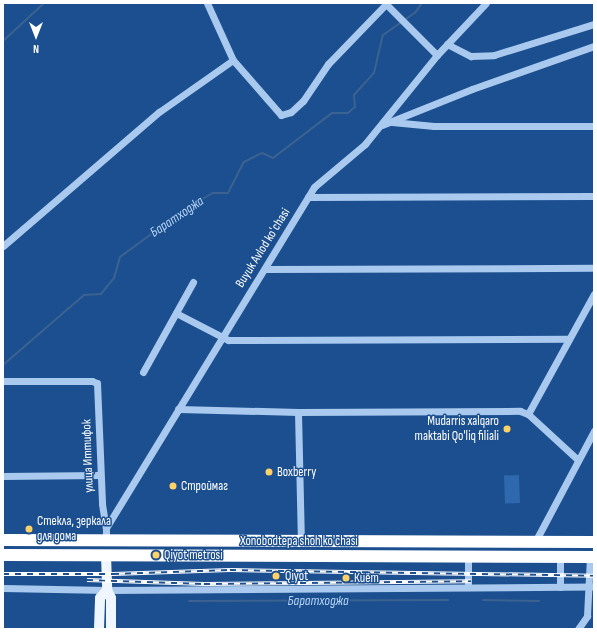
<!DOCTYPE html>
<html>
<head>
<meta charset="utf-8">
<style>
  body { margin:0 }
  #map { position:relative; width:597px; height:632px; overflow:hidden; background:#1b4f8f; font-family:"Sofia Sans Condensed",sans-serif }
  div>[style] { position:absolute }
  .green>* { inset:0; background:#2e69ad; transform-origin:0 0 }
  .stream>* { height:2px; margin:-1px; padding:0 1px; transform-origin:1px; border-radius:1px; background:#3c6290 }
  .minor>* { height:7px; margin:-3.5px; padding:0 3.5px; transform-origin:3.5px; border-radius:3.5px; background:#a9c9ee }
  .major>* { height:10px; margin:-5px; padding:0 5px; transform-origin:5px; border-radius:5px; background:#f0f6ff }
  .highway>* { height:12px; margin:-6px; padding:0 6px; transform-origin:6px; border-radius:6px; background:#fff }
  .rail>* { height:3.5px; margin-top:-1.75px; transform-origin:0; background:repeating-linear-gradient(90deg,#1b4f8f 0 6px,#fff 0 12px); box-sizing:border-box; border-block:1px solid #fff }
  .dots>* { width:11px; height:11px; translate:-50% -50%; box-sizing:border-box; border:2px solid #1b4f8f; border-radius:50% }
  span { translate:-50% -50%; white-space:nowrap; text-align:center; line-height:1.15; -webkit-text-stroke:3px #1b4f8f; paint-order:stroke }
  .street-label { font-size:13px; color:#fff }
  .poi-label { font-size:13px; color:#fff }
  .right { translate:-100% -50%; text-align:right }
  .left { translate:0 -50%; text-align:left }
  .water-label { font-size:14px; color:#b5d3f5; font-style:italic }
  .frame { position:absolute; inset:0; border:4px solid #fff; pointer-events:none }
  .north { position:absolute; left:16px; top:16px; width:40px; height:40px; -webkit-text-stroke:3px #1b4f8f; paint-order:stroke; rotate:180deg; font-size:11px; font-weight:700; line-height:16px; text-align:center; color:#fff }
  .north::after { content:''; display:block; margin:auto; width:14px; height:18px; background:#fff; clip-path:polygon(50% 0,100% 100%,50% 72%,0 100%) }
</style>
</head>
<body>
<div id="map">
  <div class="green">
    <i style="left:519px;top:475px;width:28px;height:15px;rotate:88deg"></i>
  </div>
  <div class="stream">
    <i style="left:3px;top:41px;width:56px;rotate:-42.8deg"></i>
    <i style="left:3px;top:365px;width:107px;rotate:-40.8deg"></i>
    <i style="left:84px;top:295px;width:17px;rotate:-3deg"></i>
    <i style="left:101px;top:294px;width:21px;rotate:-51deg"></i>
    <i style="left:114px;top:278px;width:22px;rotate:-74deg"></i>
    <i style="left:120px;top:257px;width:81px;rotate:-36.4deg"></i>
    <i style="left:185px;top:209px;width:32px;rotate:-30deg"></i>
    <i style="left:213px;top:193px;width:15px"></i>
    <i style="left:228px;top:193px;width:35px;rotate:-63deg"></i>
    <i style="left:244px;top:162px;width:20px;rotate:-27deg"></i>
    <i style="left:262px;top:153px;width:12px;rotate:24deg"></i>
    <i style="left:273px;top:158px;width:74px;rotate:-37.3deg"></i>
    <i style="left:332px;top:113px;width:16px"></i>
    <i style="left:348px;top:113px;width:9px;rotate:-41deg"></i>
    <i style="left:355px;top:107px;width:12px;rotate:-95deg"></i>
    <i style="left:354px;top:95px;width:30px;rotate:-48deg"></i>
    <i style="left:374px;top:73px;width:39px;rotate:-77deg"></i>
    <i style="left:383px;top:35px;width:39px;rotate:-35deg"></i>
    <i style="left:415px;top:13px;width:12px;rotate:-55deg"></i>
    <i style="left:483px;top:600px;width:56px;rotate:1deg"></i>
    <i style="left:189px;top:601px;width:259px;rotate:-0.2deg"></i>
  </div>
  <div class="minor">
    <i style="left:207px;top:3px;width:63px;rotate:65.5deg"></i>
    <i style="left:233px;top:60px;width:73px;rotate:48.9deg"></i>
    <i style="left:281px;top:115px;width:10px;rotate:-17deg"></i>
    <i style="left:291px;top:112px;width:16px;rotate:-43deg"></i>
    <i style="left:303px;top:101px;width:45px;rotate:-56deg"></i>
    <i style="left:328px;top:64px;width:85px;rotate:-46deg"></i>
    <i style="left:386px;top:4px;width:72px;rotate:45deg"></i>
    <i style="left:447px;top:44px;width:27px;rotate:27deg"></i>
    <i style="left:471px;top:56px;width:23px;rotate:-2deg"></i>
    <i style="left:494px;top:55px;width:105px;rotate:-17.2deg"></i>
    <i style="left:392px;top:122px;width:42px;rotate:5.4deg"></i>
    <i style="left:434px;top:126px;width:160px"></i>
    <i style="left:382px;top:125px;width:97px;rotate:-21.8deg"></i>
    <i style="left:472px;top:89px;width:129px;rotate:-19.4deg"></i>
    <i style="left:308px;top:197px;width:286px;rotate:-0.2deg"></i>
    <i style="left:3px;top:246px;width:206px;rotate:-40.7deg"></i>
    <i style="left:159px;top:112px;width:90px;rotate:-35.1deg"></i>
    <i style="left:265px;top:269px;width:329px;rotate:-0.2deg"></i>
    <i style="left:176px;top:313px;width:59px;rotate:27.4deg"></i>
    <i style="left:228px;top:340px;width:341px;rotate:-0.2deg"></i>
    <i style="left:143px;top:372px;width:103px;rotate:-60.9deg"></i>
    <i style="left:3px;top:381px;width:89px"></i>
    <i style="left:92px;top:381px;width:5px;rotate:22deg"></i>
    <i style="left:97px;top:383px;width:121px;rotate:87.6deg"></i>
    <i style="left:102px;top:504px;width:24px;rotate:81deg"></i>
    <i style="left:178px;top:409px;width:120px;rotate:1.4deg"></i>
    <i style="left:298px;top:412px;width:222px;rotate:-0.3deg"></i>
    <i style="left:520px;top:411px;width:9px;rotate:21deg"></i>
    <i style="left:528px;top:414px;width:68px;rotate:42.6deg"></i>
    <i style="left:298px;top:412px;width:129px;rotate:88.7deg"></i>
    <i style="left:528px;top:414px;width:137px;rotate:-61.2deg"></i>
    <i style="left:3px;top:476px;width:97px;rotate:-0.6deg"></i>
    <i style="left:106px;top:540px;width:12px;rotate:-90deg"></i>
    <i style="left:106px;top:528px;width:399px;rotate:-58.6deg"></i>
    <i style="left:314px;top:187px;width:67px;rotate:-40.1deg"></i>
    <i style="left:365px;top:144px;width:114px;rotate:-51deg"></i>
    <i style="left:437px;top:55px;width:71px;rotate:-46.7deg"></i>
    <i style="left:535px;top:542px;width:126px;rotate:-62deg"></i>
    <i style="left:468px;top:556px;width:31px;rotate:90deg"></i>
    <i style="left:560px;top:587px;width:30px;rotate:-90deg"></i>
    <i style="left:3px;top:588px;width:104px;rotate:1.1deg"></i>
    <i style="left:107px;top:590px;width:487px;rotate:-0.4deg"></i>
    <i style="left:578px;top:629px;width:16px;rotate:-55deg"></i>
    <i style="left:587px;top:616px;width:60px;rotate:-87.1deg"></i>
  </div>
  <div class="major">
    <i style="left:106px;top:555px;width:35px;rotate:88deg"></i>
    <i style="left:107px;top:590px;width:9px;rotate:63deg"></i>
    <i style="left:111px;top:598px;width:31px;rotate:90deg"></i>
    <i style="left:99px;top:629px;width:31px;rotate:-88deg"></i>
    <i style="left:100px;top:598px;width:11px;rotate:-49deg"></i>
  </div>
  <div class="highway">
    <i style="left:3px;top:540px;width:591px;rotate:0.19deg"></i>
    <i style="left:3px;top:555px;width:591px;rotate:0.19deg"></i>
  </div>
  <div class="rail">
    <i style="left:3px;top:574px;width:110px"></i>
    <i style="left:113px;top:574px;width:117px;rotate:-2deg"></i>
    <i style="left:230px;top:570px;width:364px;rotate:0.9deg"></i>
    <i style="left:87px;top:580px;width:117px;rotate:2deg"></i>
    <i style="left:204px;top:584px;width:267px;rotate:-0.6deg"></i>
  </div>
  <div class="dots">
    <i style="left:507px;top:429px;background:#ffd166"></i>
    <i style="left:269px;top:472px;background:#ffd166"></i>
    <i style="left:173px;top:486px;background:#ffd166"></i>
    <i style="left:29px;top:529px;background:#ffd166"></i>
    <i style="left:156px;top:555px;background:#ffd166"></i>
    <i style="left:276px;top:576px;background:#ffd166"></i>
    <i style="left:346px;top:578px;background:#ffd166"></i>
  </div>
  <div class="street-label">
    <span style="left:263px;top:248px;rotate:-58deg">Buyuk Avlod koʻchasi</span>
    <span style="left:88px;top:456px;rotate:-92deg">улица Иттифок</span>
    <span style="left:299px;top:541px">Xonobodtepa shoh ko'chasi</span>
  </div>
  <div class="poi-label">
    <span class="right" style="left:499px;top:429px">Mudarris xalqaro<br>maktabi Qo'liq filiali</span>
    <span class="left" style="left:277px;top:472px">Boxberry</span>
    <span class="left" style="left:181px;top:486px">Строймаг</span>
    <span class="left" style="left:37px;top:529px">Стекла, зеркала<br>для дома</span>
    <span class="left" style="left:164px;top:555px">Qiyot metrosi</span>
    <span class="left" style="left:285px;top:576px">Qiyot</span>
    <span class="left" style="left:354px;top:578px">Киёт</span>
  </div>
  <div class="water-label">
    <span style="left:177px;top:217px;rotate:-34deg">Баратходжа</span>
    <span style="left:318px;top:601px">Баратходжа</span>
  </div>
  <div class="frame"></div>
  <div class="north">N</div>
</div>
</body>
</html>
